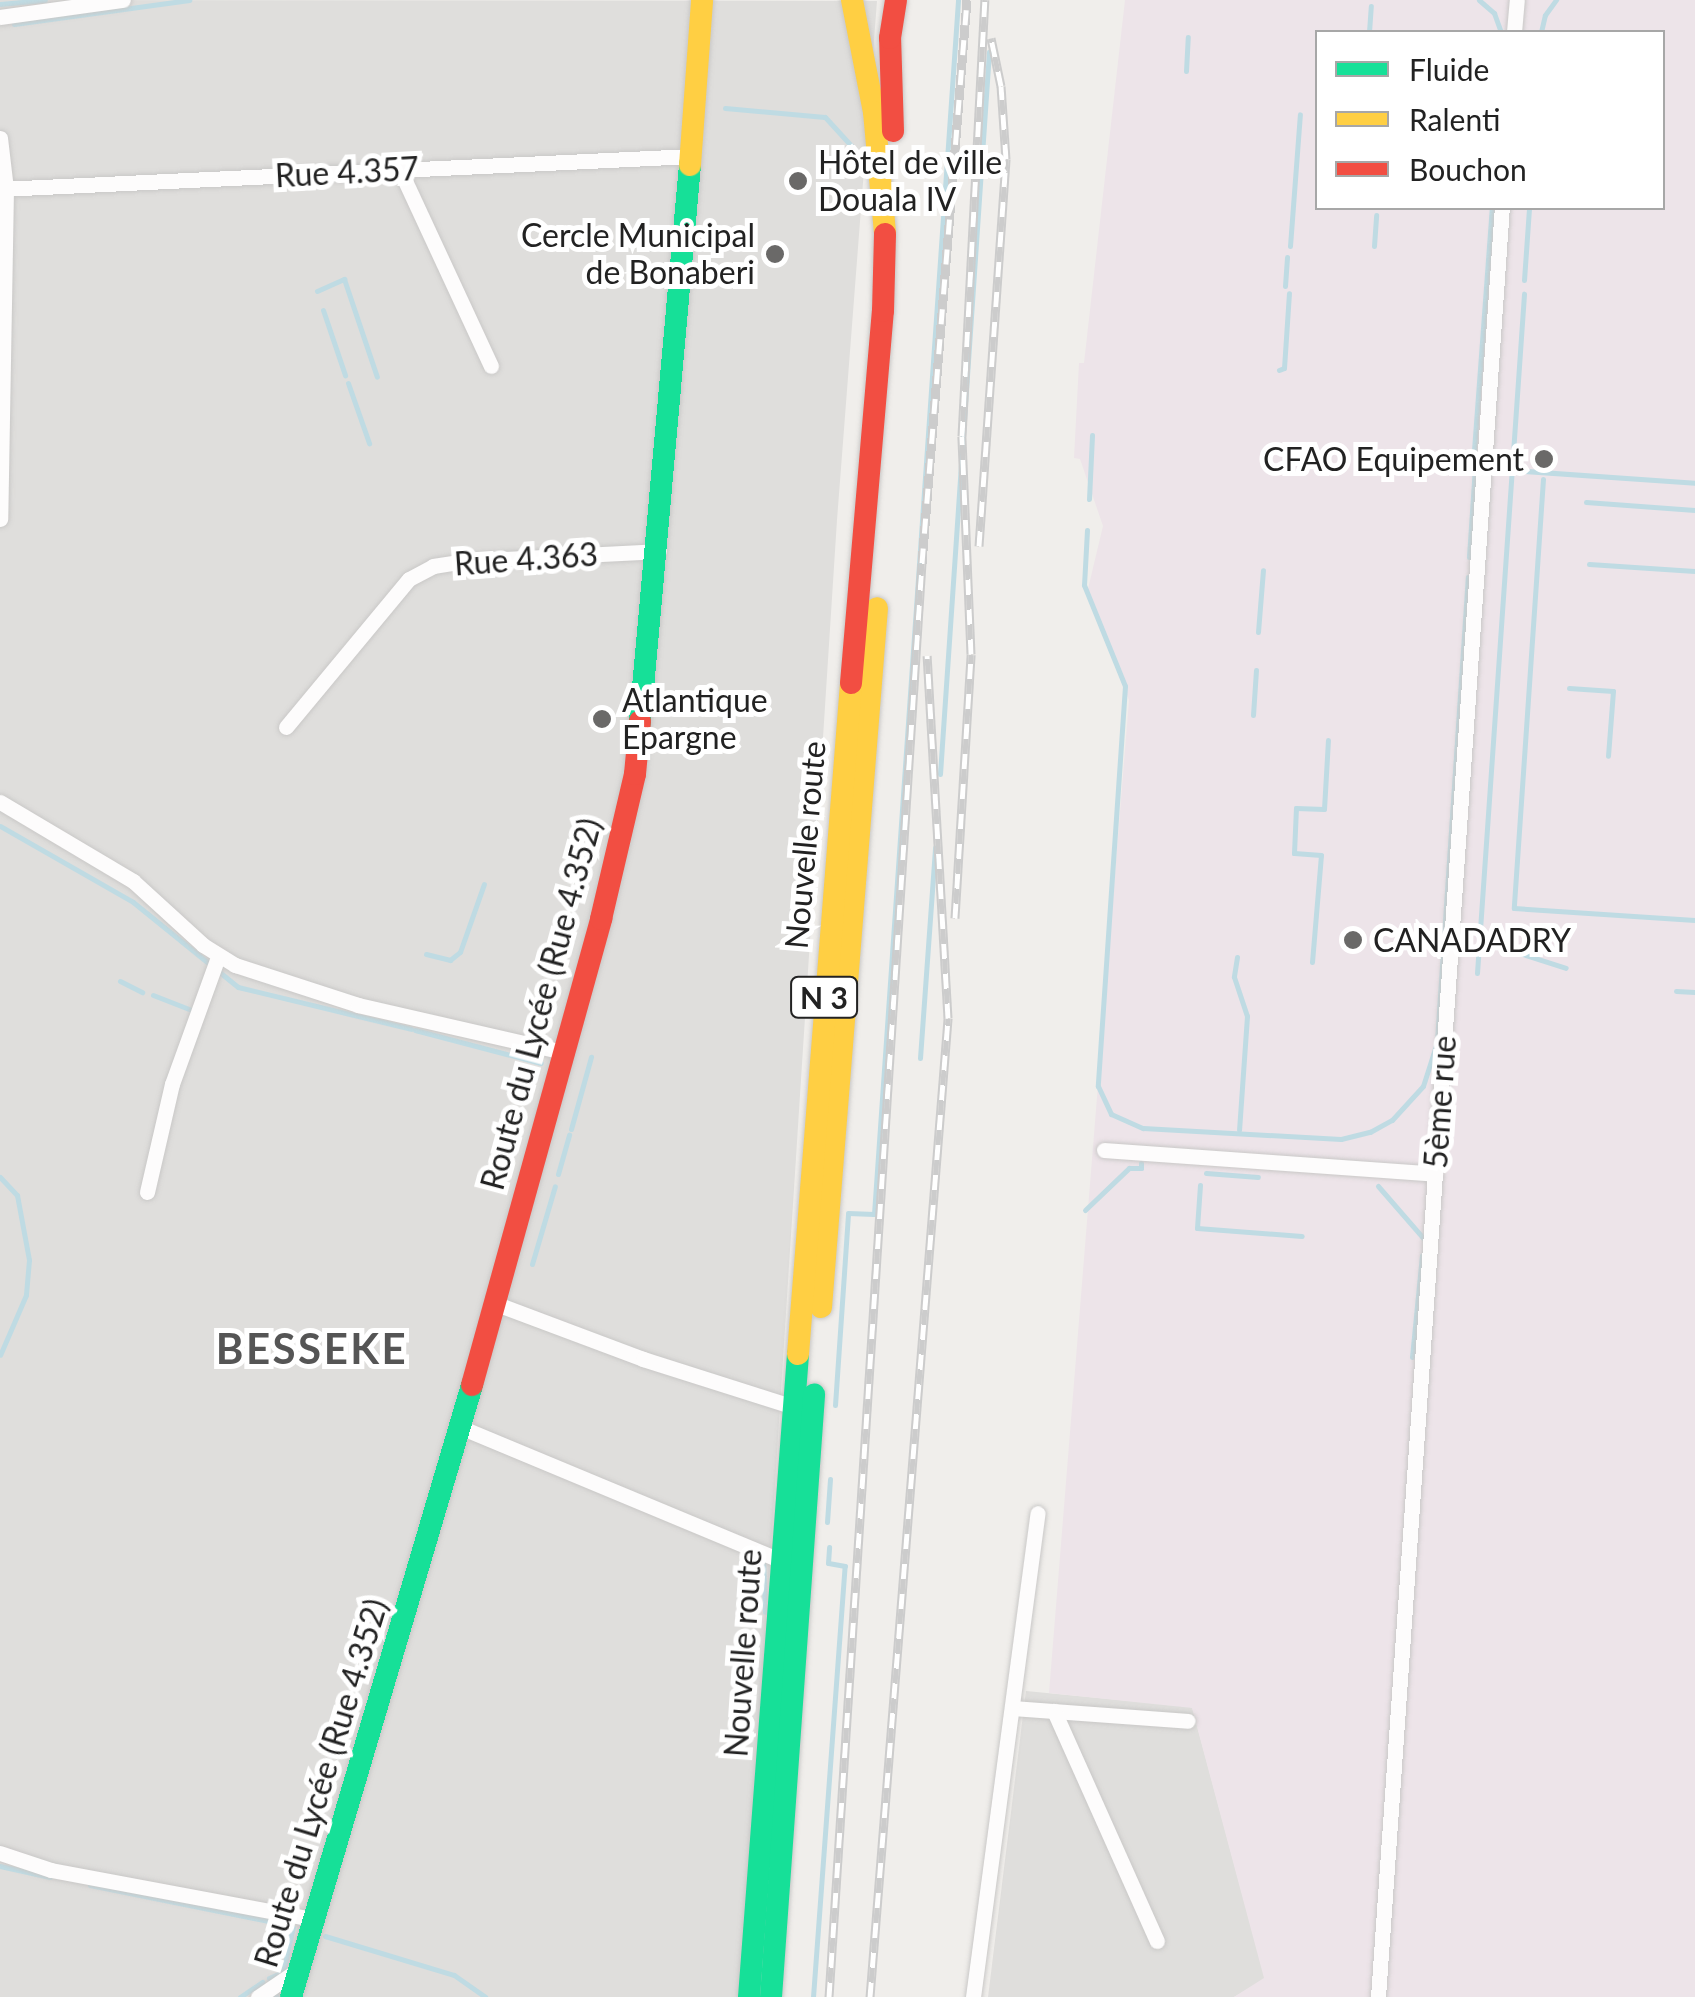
<!DOCTYPE html>
<html>
<head>
<meta charset="utf-8">
<style>
  body { margin:0 }
  #map { position:relative; width:1695px; height:1997px; overflow:hidden; background:#f0eeeb; font-family:Lato,sans-serif }
  div>[style] { position:absolute }
  .residential>* { inset:0; background:#dfdedc }
  .industrial>* { inset:0; background:#ede4e9 }
  .stream>* { height:5px; margin:-2.5px; padding:0 2.5px; transform-origin:2.5px; border-radius:2.5px; background:#bfdbe3 }
  .roads { filter:drop-shadow(0 0 2px #c9c8c7) drop-shadow(0 0 2px #c9c8c7) }
  .street>* { height:15px; margin:-7.5px; padding:0 7.5px; transform-origin:7.5px; border-radius:7.5px; background:#fdfcfc }
  .fast>* { height:22px; margin:-11px; padding:0 11px; transform-origin:11px; border-radius:11px; background:#16e098 }
  .slow>* { height:22px; margin:-11px; padding:0 11px; transform-origin:11px; border-radius:11px; background:#ffcf43 }
  .jam>* { height:22px; margin:-11px; padding:0 11px; transform-origin:11px; border-radius:11px; background:#f24e42 }
  .rail>* { height:9px; margin-top:-4.5px; transform-origin:0; background:repeating-linear-gradient(90deg,#fff 0 15px,#ccc 0 30px); box-sizing:border-box; border-block:2px solid #ccc }
  .dots>* { width:28px; height:28px; translate:-50% -50%; box-sizing:border-box; border:5px solid #fff; border-radius:50% }
  span { translate:-50% -50%; white-space:nowrap; text-align:center; line-height:1.15; -webkit-text-stroke:10px #fff; paint-order:stroke }
  .shield-label span { padding:2px 8px; background:#fff; border:2px solid; border-radius:8px; -webkit-text-stroke-width:0 }
  .shield-label { font-size:30px; color:#222; font-weight:700 }
  .poi-label { font-size:32px; color:#222 }
  .left { translate:0 -50%; text-align:left }
  .right { translate:-100% -50%; text-align:right }
  .street-label { font-size:32px; color:#222 }
  .district-label { font-size:42px; color:#555; font-weight:700; letter-spacing:2.5px }
  .legend { position:absolute; left:1315px; top:30px; width:350px; height:180px; box-sizing:border-box; background:#fff; border:2px solid #a7a7a7; margin:0; padding:12px 18px; list-style:none; font-size:30px; color:#222 }
  .legend li { display:flex; align-items:center; gap:20px; height:50px }
  .legend b { width:50px; border:2px solid #a7a7a7 }
</style>
</head>
<body>
<div id="map">
  <div class="residential">
    <i style="clip-path:polygon(0 0,877px 1px,837px 520px,742px 1997px,0 1997px)"></i>
    <i style="clip-path:polygon(1026px 1691px,1192px 1707px,1265px 1979px,1234px 1997px,988px 1997px)"></i>
  </div>
  <div class="industrial">
    <i style="clip-path:polygon(evenodd,1125px 0,1695px 0,1695px 1997px,1234px 1997px,1264px 1978px,1192px 1708px,1049px 1693px,1129px 700px,1087px 593px,1103px 526px,1080px 459px,1074px 458px,1079px 363px,1084px 363px,1125px 0,1318px 32px,1662px 32px,1662px 208px,1318px 208px,1318px 32px)"></i>
  </div>
  <div class="stream">
    <i style="left:1479px;top:0;width:20px;rotate:41deg"></i>
    <i style="left:1494px;top:13px;width:20px;rotate:70deg"></i>
    <i style="left:0;top:4px;width:45px;rotate:-5.1deg"></i>
    <i style="left:14px;top:24px;width:177px;rotate:-7.8deg"></i>
    <i style="left:1369px;top:32px;width:26px;rotate:-86deg"></i>
    <i style="left:1541px;top:32px;width:17px;rotate:-77deg"></i>
    <i style="left:1545px;top:15px;width:19px;rotate:-54deg"></i>
    <i style="left:1186px;top:71px;width:34px;rotate:-87deg"></i>
    <i style="left:725px;top:108px;width:100px;rotate:5.1deg"></i>
    <i style="left:825px;top:117px;width:46px;rotate:47.6deg"></i>
    <i style="left:1290px;top:246px;width:132px;rotate:-85.7deg"></i>
    <i style="left:1374px;top:246px;width:31px;rotate:-86deg"></i>
    <i style="left:1524px;top:280px;width:72px;rotate:-86deg"></i>
    <i style="left:1285px;top:286px;width:29px;rotate:-86deg"></i>
    <i style="left:317px;top:291px;width:30px;rotate:-24deg"></i>
    <i style="left:344px;top:279px;width:103px;rotate:71.4deg"></i>
    <i style="left:323px;top:310px;width:69px;rotate:71.3deg"></i>
    <i style="left:1279px;top:370px;width:5px;rotate:-22deg"></i>
    <i style="left:1284px;top:368px;width:75px;rotate:-86.2deg"></i>
    <i style="left:348px;top:383px;width:64px;rotate:70.7deg"></i>
    <i style="left:1473px;top:464px;width:257px;rotate:-85.8deg"></i>
    <i style="left:1511px;top:470px;width:184px;rotate:4deg"></i>
    <i style="left:1543px;top:479px;width:430px;rotate:93.9deg"></i>
    <i style="left:1514px;top:908px;width:181px;rotate:3.8deg"></i>
    <i style="left:1089px;top:499px;width:64px;rotate:-87.3deg"></i>
    <i style="left:1586px;top:502px;width:109px;rotate:4.2deg"></i>
    <i style="left:1087px;top:530px;width:55px;rotate:93.1deg"></i>
    <i style="left:1084px;top:585px;width:109px;rotate:67.9deg"></i>
    <i style="left:1125px;top:686px;width:401px;rotate:93.9deg"></i>
    <i style="left:1098px;top:1086px;width:31px;rotate:65deg"></i>
    <i style="left:1111px;top:1114px;width:35px;rotate:24deg"></i>
    <i style="left:1143px;top:1128px;width:198px;rotate:3.2deg"></i>
    <i style="left:1341px;top:1139px;width:30px;rotate:-14deg"></i>
    <i style="left:1370px;top:1132px;width:25px;rotate:-29deg"></i>
    <i style="left:1392px;top:1120px;width:46px;rotate:-47.6deg"></i>
    <i style="left:1423px;top:1086px;width:46px;rotate:-72.3deg"></i>
    <i style="left:1437px;top:1042px;width:466px;rotate:-86.2deg"></i>
    <i style="left:1469px;top:557px;width:91px;rotate:-86.2deg"></i>
    <i style="left:1589px;top:564px;width:106px;rotate:3.8deg"></i>
    <i style="left:1258px;top:632px;width:62px;rotate:-85.4deg"></i>
    <i style="left:1569px;top:688px;width:44px;rotate:3.9deg"></i>
    <i style="left:1613px;top:691px;width:65px;rotate:94.4deg"></i>
    <i style="left:1253px;top:715px;width:45px;rotate:-86.2deg"></i>
    <i style="left:940px;top:774px;width:724px;rotate:-86.12deg"></i>
    <i style="left:0;top:826px;width:153px;rotate:29.7deg"></i>
    <i style="left:133px;top:902px;width:135px;rotate:39deg"></i>
    <i style="left:238px;top:987px;width:178px;rotate:13.6deg"></i>
    <i style="left:1479px;top:940px;width:91px;rotate:17.8deg"></i>
    <i style="left:426px;top:954px;width:25px;rotate:14deg"></i>
    <i style="left:450px;top:960px;width:13px;rotate:-39deg"></i>
    <i style="left:460px;top:952px;width:72px;rotate:-70.6deg"></i>
    <i style="left:1237px;top:957px;width:20px;rotate:99deg"></i>
    <i style="left:1234px;top:977px;width:41px;rotate:71.6deg"></i>
    <i style="left:1247px;top:1016px;width:114px;rotate:94deg"></i>
    <i style="left:1312px;top:962px;width:107px;rotate:-85.2deg"></i>
    <i style="left:1321px;top:855px;width:27px;rotate:-176deg"></i>
    <i style="left:1294px;top:853px;width:45px;rotate:-87.5deg"></i>
    <i style="left:1296px;top:808px;width:28px;rotate:2deg"></i>
    <i style="left:1324px;top:809px;width:69px;rotate:-86.7deg"></i>
    <i style="left:1477px;top:973px;width:681px;rotate:-86.04deg"></i>
    <i style="left:120px;top:981px;width:25px;rotate:27deg"></i>
    <i style="left:1676px;top:991px;width:19px;rotate:3deg"></i>
    <i style="left:153px;top:995px;width:44px;rotate:21.3deg"></i>
    <i style="left:415px;top:1030px;width:130px;rotate:14.7deg"></i>
    <i style="left:920px;top:1058px;width:211px;rotate:-85.9deg"></i>
    <i style="left:571px;top:1129px;width:75px;rotate:-74.5deg"></i>
    <i style="left:1206px;top:1173px;width:52px;rotate:4.4deg"></i>
    <i style="left:558px;top:1174px;width:41px;rotate:-74.2deg"></i>
    <i style="left:0;top:1177px;width:25px;rotate:47deg"></i>
    <i style="left:17px;top:1195px;width:66px;rotate:79.5deg"></i>
    <i style="left:29px;top:1260px;width:35px;rotate:95deg"></i>
    <i style="left:26px;top:1295px;width:65px;rotate:113.4deg"></i>
    <i style="left:1200px;top:1185px;width:43px;rotate:94deg"></i>
    <i style="left:1197px;top:1228px;width:105px;rotate:4.4deg"></i>
    <i style="left:1378px;top:1186px;width:70px;rotate:49deg"></i>
    <i style="left:1085px;top:1210px;width:61px;rotate:-43.7deg"></i>
    <i style="left:1129px;top:1168px;width:12px"></i>
    <i style="left:1141px;top:1168px;width:5px;rotate:-90deg"></i>
    <i style="left:532px;top:1264px;width:81px;rotate:-73.6deg"></i>
    <i style="left:1412px;top:1357px;width:102px;rotate:-84.4deg"></i>
    <i style="left:835px;top:1405px;width:192px;rotate:-86.1deg"></i>
    <i style="left:848px;top:1213px;width:26px;rotate:2deg"></i>
    <i style="left:874px;top:1214px;width:1217px;rotate:-86.04deg"></i>
    <i style="left:827px;top:1522px;width:43px;rotate:-86deg"></i>
    <i style="left:763px;top:1555px;width:57px;rotate:88deg"></i>
    <i style="left:0;top:1866px;width:51px;rotate:12.4deg"></i>
    <i style="left:90px;top:1885px;width:192px;rotate:11.4deg"></i>
    <i style="left:325px;top:1936px;width:135px;rotate:16.8deg"></i>
    <i style="left:454px;top:1975px;width:38px;rotate:35deg"></i>
    <i style="left:269px;top:1978px;width:15px;rotate:-23deg"></i>
    <i style="left:283px;top:1972px;width:46px;rotate:-77.5deg"></i>
    <i style="left:240px;top:1997px;width:27px;rotate:-34deg"></i>
    <i style="left:276px;top:1997px;width:1px;rotate:-90deg"></i>
    <i style="left:813px;top:1997px;width:432px;rotate:-85.8deg"></i>
    <i style="left:845px;top:1566px;width:17px;rotate:-170deg"></i>
    <i style="left:828px;top:1563px;width:16px;rotate:-86deg"></i>
  </div>
  <div class="roads">
    <div class="street">
      <i style="left:0;top:17px;width:124px;rotate:-7.9deg"></i>
      <i style="left:1514px;top:32px;width:32px;rotate:-85deg"></i>
      <i style="left:0;top:138px;width:51px;rotate:83.3deg"></i>
      <i style="left:6px;top:189px;width:330px;rotate:91deg"></i>
      <i style="left:400px;top:170px;width:216px;rotate:65.1deg"></i>
      <i style="left:0;top:189px;width:694px;rotate:-2.73deg"></i>
      <i style="left:286px;top:727px;width:192px;rotate:-50.3deg"></i>
      <i style="left:409px;top:579px;width:27px;rotate:-28deg"></i>
      <i style="left:433px;top:566px;width:30px;rotate:-9deg"></i>
      <i style="left:463px;top:561px;width:196px;rotate:-2.9deg"></i>
      <i style="left:0;top:802px;width:155px;rotate:30.7deg"></i>
      <i style="left:133px;top:881px;width:95px;rotate:42.4deg"></i>
      <i style="left:203px;top:945px;width:38px;rotate:32deg"></i>
      <i style="left:235px;top:965px;width:129px;rotate:18deg"></i>
      <i style="left:358px;top:1005px;width:211px;rotate:12.9deg"></i>
      <i style="left:1104px;top:1150px;width:332px;rotate:4.1deg"></i>
      <i style="left:147px;top:1192px;width:111px;rotate:-77deg"></i>
      <i style="left:172px;top:1084px;width:135px;rotate:-70.1deg"></i>
      <i style="left:494px;top:1303px;width:159px;rotate:20.6deg"></i>
      <i style="left:643px;top:1359px;width:158px;rotate:17.6deg"></i>
      <i style="left:460px;top:1427px;width:349px;rotate:22.6deg"></i>
      <i style="left:1013px;top:1708px;width:175px;rotate:4.2deg"></i>
      <i style="left:1054px;top:1711px;width:252px;rotate:65.9deg"></i>
      <i style="left:0;top:1853px;width:54px;rotate:18.4deg"></i>
      <i style="left:51px;top:1870px;width:268px;rotate:10.6deg"></i>
      <i style="left:258px;top:1997px;width:50px;rotate:-34.3deg"></i>
      <i style="left:973px;top:1997px;width:488px;rotate:-82.4deg"></i>
      <i style="left:1378px;top:1997px;width:1793px;rotate:-86.04deg"></i>
    </div>
    <div class="fast">
      <i style="left:640px;top:721px;width:558px;rotate:-84.86deg"></i>
      <i style="left:291px;top:1997px;width:638px;rotate:-73.52deg"></i>
      <i style="left:749px;top:1997px;width:645px;rotate:-85.64deg"></i>
      <i style="left:771px;top:1997px;width:604px;rotate:-85.91deg"></i>
    </div>
    <div class="slow">
      <i style="left:852px;top:0;width:114px;rotate:78.9deg"></i>
      <i style="left:874px;top:112px;width:122px;rotate:84.8deg"></i>
      <i style="left:690px;top:165px;width:165px;rotate:-85.8deg"></i>
      <i style="left:821px;top:1307px;width:701px;rotate:-85.42deg"></i>
      <i style="left:798px;top:1354px;width:673px;rotate:-85.48deg"></i>
    </div>
    <div class="jam">
      <i style="left:893px;top:131px;width:93px;rotate:-91.8deg"></i>
      <i style="left:890px;top:38px;width:38px;rotate:-81deg"></i>
      <i style="left:851px;top:683px;width:373px;rotate:-85.1deg"></i>
      <i style="left:883px;top:311px;width:77px;rotate:-88.5deg"></i>
      <i style="left:472px;top:1385px;width:484px;rotate:-74.5deg"></i>
      <i style="left:601px;top:919px;width:149px;rotate:-76.8deg"></i>
      <i style="left:635px;top:774px;width:53px;rotate:-84.6deg"></i>
    </div>
  </div>
  <div class="rail">
    <i style="left:979px;top:546px;width:388px;rotate:-86deg"></i>
    <i style="left:1006px;top:159px;width:73px;rotate:-93.9deg"></i>
    <i style="left:1001px;top:86px;width:49px;rotate:-101.8deg"></i>
    <i style="left:955px;top:918px;width:264px;rotate:-86.5deg"></i>
    <i style="left:971px;top:654px;width:218px;rotate:-92.4deg"></i>
    <i style="left:962px;top:436px;width:437px;rotate:-87deg"></i>
    <i style="left:829px;top:1997px;width:1437px;rotate:-86.29deg"></i>
    <i style="left:922px;top:563px;width:565px;rotate:-85.43deg"></i>
    <i style="left:870px;top:1997px;width:982px;rotate:-85.44deg"></i>
    <i style="left:948px;top:1018px;width:363px;rotate:-93.3deg"></i>
  </div>
  <div class="dots">
    <i style="left:798px;top:181px;background:#6a6968"></i>
    <i style="left:775px;top:254px;background:#6a6968"></i>
    <i style="left:1544px;top:459px;background:#6a6968"></i>
    <i style="left:602px;top:719px;background:#6a6968"></i>
    <i style="left:1353px;top:940px;background:#6a6968"></i>
  </div>
  <div class="shield-label">
    <span style="left:824px;top:997px">N 3</span>
  </div>
  <div class="poi-label">
    <span class="left" style="left:818px;top:181px">Hôtel de ville<br>Douala IV</span>
    <span class="right" style="left:755px;top:254px">Cercle Municipal<br>de Bonaberi</span>
    <span class="right" style="left:1524px;top:459px">CFAO Equipement</span>
    <span class="left" style="left:622px;top:719px">Atlantique<br>Epargne</span>
    <span class="left" style="left:1373px;top:940px">CANADADRY</span>
  </div>
  <div class="street-label">
    <span style="left:347px;top:172px;rotate:-3deg">Rue 4.357</span>
    <span style="left:526px;top:559px;rotate:-4deg">Rue 4.363</span>
    <span style="left:805px;top:845px;rotate:-85deg">Nouvelle route</span>
    <span style="left:541px;top:1004px;rotate:-75deg">Route du Lycée (Rue 4.352)</span>
    <span style="left:1440px;top:1102px;rotate:-86deg">5ème rue</span>
    <span style="left:743px;top:1653px;rotate:-86deg">Nouvelle route</span>
    <span style="left:321px;top:1783px;rotate:-73deg">Route du Lycée (Rue 4.352)</span>
  </div>
  <div class="district-label">
    <span style="left:312px;top:1348px">BESSEKE</span>
  </div>
  <ul class="legend">
  <li><b style="height:12px;background:#16e098"></b>Fluide</li>
  <li><b style="height:12px;background:#ffcf43"></b>Ralenti</li>
  <li><b style="height:12px;background:#f24e42"></b>Bouchon</li>
  </ul>
</div>
</body>
</html>
